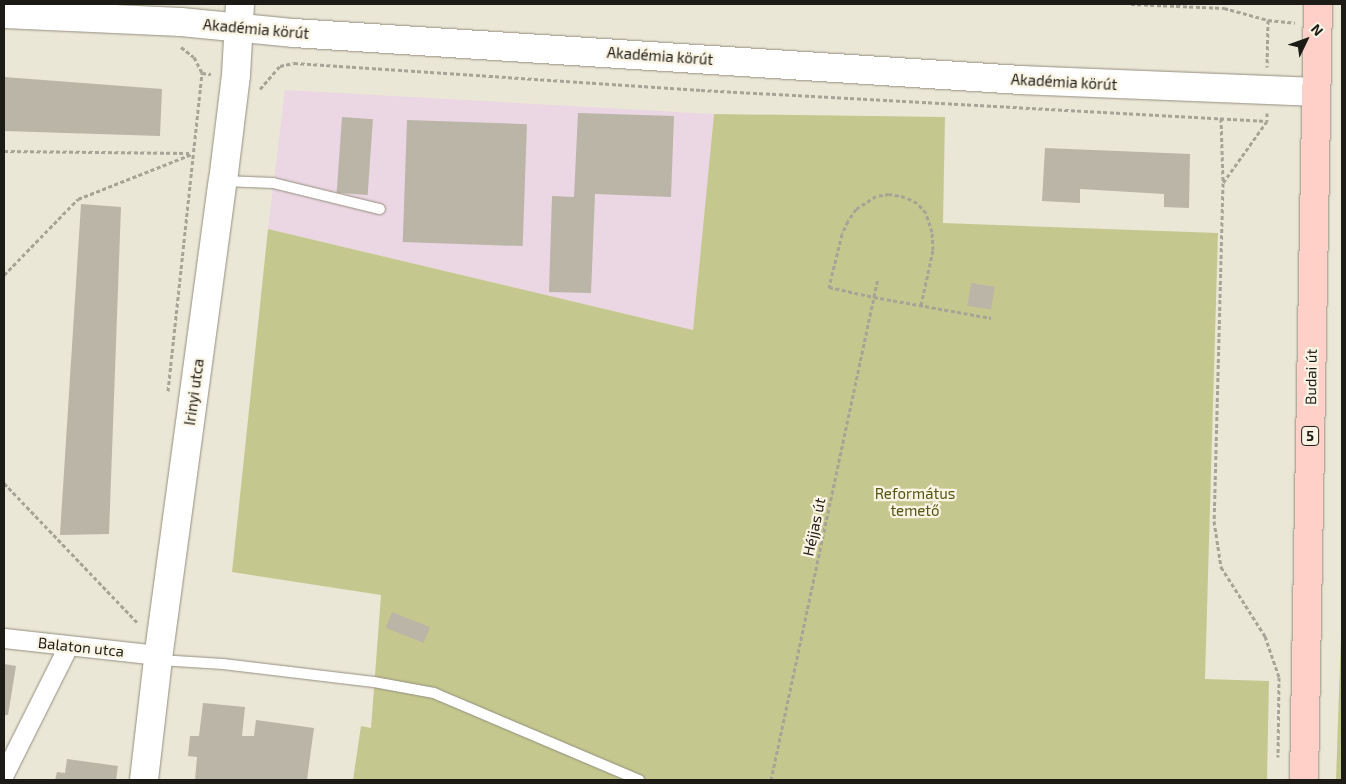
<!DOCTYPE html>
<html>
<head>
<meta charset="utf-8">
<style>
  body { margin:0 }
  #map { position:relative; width:1346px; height:784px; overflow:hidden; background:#ebe7d7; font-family:"Exo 2",sans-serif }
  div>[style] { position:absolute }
  .industrial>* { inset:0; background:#ebd6e3 }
  .green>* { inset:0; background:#c5c88e }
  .building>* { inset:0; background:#bab5a6; transform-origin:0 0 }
  .path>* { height:3px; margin-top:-1.5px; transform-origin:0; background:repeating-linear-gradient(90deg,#a7a497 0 4px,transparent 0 6.5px) }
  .roads { filter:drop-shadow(0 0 1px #938e7f) drop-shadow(0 0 1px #938e7f) }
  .lane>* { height:10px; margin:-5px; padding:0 5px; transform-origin:5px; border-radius:5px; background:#fff }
  .street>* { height:19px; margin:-9.5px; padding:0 9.5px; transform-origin:9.5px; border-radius:9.5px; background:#fff }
  .secondary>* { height:28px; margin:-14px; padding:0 14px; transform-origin:14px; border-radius:14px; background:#fff }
  .primary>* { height:28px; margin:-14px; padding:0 14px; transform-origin:14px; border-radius:14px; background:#fed0c8 }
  span { translate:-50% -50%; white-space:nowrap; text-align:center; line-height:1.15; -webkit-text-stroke:4.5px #f9f4e4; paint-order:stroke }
  .shield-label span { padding:1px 4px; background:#f9f4e4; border:1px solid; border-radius:4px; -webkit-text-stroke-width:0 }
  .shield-label { font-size:14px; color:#1d1b15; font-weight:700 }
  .street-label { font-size:15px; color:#1d1b15 }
  .park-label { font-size:15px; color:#555714 }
  .frame { position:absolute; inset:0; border:5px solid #1d1b15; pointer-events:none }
  .north { position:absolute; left:1281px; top:15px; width:50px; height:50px; -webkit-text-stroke:4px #f9f4e4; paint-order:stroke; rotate:48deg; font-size:14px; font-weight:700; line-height:20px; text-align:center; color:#1d1b15 }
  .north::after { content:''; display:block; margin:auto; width:18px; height:22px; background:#1d1b15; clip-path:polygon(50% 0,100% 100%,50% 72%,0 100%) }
</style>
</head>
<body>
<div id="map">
  <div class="industrial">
    <i style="clip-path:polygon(285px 90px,714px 114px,693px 330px,268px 229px)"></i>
  </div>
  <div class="green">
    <i style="clip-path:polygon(714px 114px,945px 117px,943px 223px,1218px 233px,1205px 679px,1269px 681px,1267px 780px,353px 780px,361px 726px,371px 728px,381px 595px,232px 572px,268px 229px,693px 330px)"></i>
    <i style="clip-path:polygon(1342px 606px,1342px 780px,1336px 780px)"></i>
  </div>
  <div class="building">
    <i style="clip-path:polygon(4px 77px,162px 89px,160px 136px,4px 131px)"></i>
    <i style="clip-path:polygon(578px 113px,674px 116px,671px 197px,595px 194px,591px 293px,549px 292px,552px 196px,574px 197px)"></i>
    <i style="left:342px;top:117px;width:31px;height:76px;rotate:4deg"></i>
    <i style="left:407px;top:120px;width:120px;height:122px;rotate:2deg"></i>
    <i style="clip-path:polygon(1045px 148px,1190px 154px,1189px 208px,1164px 207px,1164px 194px,1080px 189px,1080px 203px,1042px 201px)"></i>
    <i style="clip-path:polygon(81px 204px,121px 207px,109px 534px,60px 535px)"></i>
    <i style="left:971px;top:283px;width:24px;height:23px;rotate:9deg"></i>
    <i style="left:392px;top:612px;width:41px;height:17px;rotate:22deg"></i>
    <i style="clip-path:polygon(4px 664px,16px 666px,8px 715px,4px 715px)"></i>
    <i style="clip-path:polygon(203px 703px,245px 707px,242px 736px,254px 736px,256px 720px,314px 728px,307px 780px,195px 780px,197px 757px,188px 756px,190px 736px,199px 736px)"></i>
    <i style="clip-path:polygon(67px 759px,118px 766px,116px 780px,55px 780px,57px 772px,65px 773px)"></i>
  </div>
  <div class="path">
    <i style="left:1131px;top:4px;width:93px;rotate:2.5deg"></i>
    <i style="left:1224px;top:8px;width:46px;rotate:15.3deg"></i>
    <i style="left:1268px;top:20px;width:47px;rotate:91.2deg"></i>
    <i style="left:1268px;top:20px;width:27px;rotate:6deg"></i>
    <i style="left:181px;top:47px;width:16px;rotate:38deg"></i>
    <i style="left:194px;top:57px;width:18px;rotate:63deg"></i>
    <i style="left:202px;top:73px;width:9px;rotate:6deg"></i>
    <i style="left:260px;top:89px;width:30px;rotate:-49deg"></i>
    <i style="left:280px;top:66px;width:14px;rotate:-12deg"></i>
    <i style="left:294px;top:63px;width:408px;rotate:3.8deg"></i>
    <i style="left:701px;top:90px;width:567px;rotate:3.13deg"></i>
    <i style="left:1267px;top:113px;width:8px;rotate:90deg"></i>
    <i style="left:1267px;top:121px;width:76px;rotate:125.4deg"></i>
    <i style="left:1223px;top:183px;width:338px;rotate:91.5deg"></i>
    <i style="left:1214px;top:521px;width:47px;rotate:81.3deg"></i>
    <i style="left:1221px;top:567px;width:82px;rotate:57.5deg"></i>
    <i style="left:1265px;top:636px;width:43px;rotate:71.1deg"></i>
    <i style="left:1279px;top:677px;width:80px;rotate:90.7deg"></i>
    <i style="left:1221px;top:118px;width:64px;rotate:88.2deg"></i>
    <i style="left:4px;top:151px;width:185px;rotate:0.6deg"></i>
    <i style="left:4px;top:275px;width:106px;rotate:-45.8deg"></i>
    <i style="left:78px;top:199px;width:123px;rotate:-21.5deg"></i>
    <i style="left:921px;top:305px;width:56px;rotate:-77.7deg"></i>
    <i style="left:933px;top:250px;width:18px;rotate:-93deg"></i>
    <i style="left:932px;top:232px;width:20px;rotate:-108deg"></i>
    <i style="left:926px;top:213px;width:13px;rotate:-132deg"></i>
    <i style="left:917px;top:203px;width:13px;rotate:-153deg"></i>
    <i style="left:905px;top:197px;width:16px;rotate:-169deg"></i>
    <i style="left:889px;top:194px;width:13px;rotate:171deg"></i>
    <i style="left:876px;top:196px;width:24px;rotate:147deg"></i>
    <i style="left:856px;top:209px;width:14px;rotate:124deg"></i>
    <i style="left:848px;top:221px;width:14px;rotate:115deg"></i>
    <i style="left:842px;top:234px;width:55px;rotate:103.8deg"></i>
    <i style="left:829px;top:287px;width:46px;rotate:12.5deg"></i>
    <i style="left:874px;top:297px;width:119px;rotate:10.2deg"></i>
    <i style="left:168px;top:391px;width:320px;rotate:-83.9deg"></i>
    <i style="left:4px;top:483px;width:194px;rotate:46.3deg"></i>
    <i style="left:771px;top:780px;width:513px;rotate:-77.97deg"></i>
  </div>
  <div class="roads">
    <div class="lane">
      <i style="left:224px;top:181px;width:49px;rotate:2.3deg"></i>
      <i style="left:273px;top:183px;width:110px;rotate:13.7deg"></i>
      <i style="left:159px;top:660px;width:64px;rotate:3.6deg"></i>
      <i style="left:223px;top:664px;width:152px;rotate:6.8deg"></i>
      <i style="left:374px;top:682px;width:61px;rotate:10.4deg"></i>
      <i style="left:434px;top:693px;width:223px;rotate:23deg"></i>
    </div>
    <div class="street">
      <i style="left:4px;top:638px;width:155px;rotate:6.3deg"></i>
      <i style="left:4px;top:774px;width:143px;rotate:-63.4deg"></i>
    </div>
    <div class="secondary">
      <i style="left:4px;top:14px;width:177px;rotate:2.6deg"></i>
      <i style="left:181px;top:22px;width:114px;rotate:5.6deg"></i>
      <i style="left:294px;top:33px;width:729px;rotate:3.7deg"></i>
      <i style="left:1021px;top:80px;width:295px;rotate:2.3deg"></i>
      <i style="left:144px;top:780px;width:122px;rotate:-83.4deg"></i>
      <i style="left:158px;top:659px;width:482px;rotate:-82.3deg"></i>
      <i style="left:223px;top:181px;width:107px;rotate:-83deg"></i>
      <i style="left:236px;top:75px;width:71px;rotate:-86.8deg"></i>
    </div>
    <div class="primary">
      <i style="left:1304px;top:780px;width:776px;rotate:-88.97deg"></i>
    </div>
  </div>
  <div class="shield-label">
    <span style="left:1310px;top:436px">5</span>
  </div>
  <div class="street-label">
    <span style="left:256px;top:29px;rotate:5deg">Akadémia körút</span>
    <span style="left:660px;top:56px;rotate:4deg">Akadémia körút</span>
    <span style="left:1064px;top:82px;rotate:3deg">Akadémia körút</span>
    <span style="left:1311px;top:377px;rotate:-89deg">Budai út</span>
    <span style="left:194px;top:392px;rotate:-82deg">Irinyi utca</span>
    <span style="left:814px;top:527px;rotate:-78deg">Héjjas út</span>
    <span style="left:81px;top:647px;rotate:6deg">Balaton utca</span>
  </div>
  <div class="park-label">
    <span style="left:915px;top:502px">Református<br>temető</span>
  </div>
  <div class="frame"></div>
  <div class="north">N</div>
</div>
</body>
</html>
